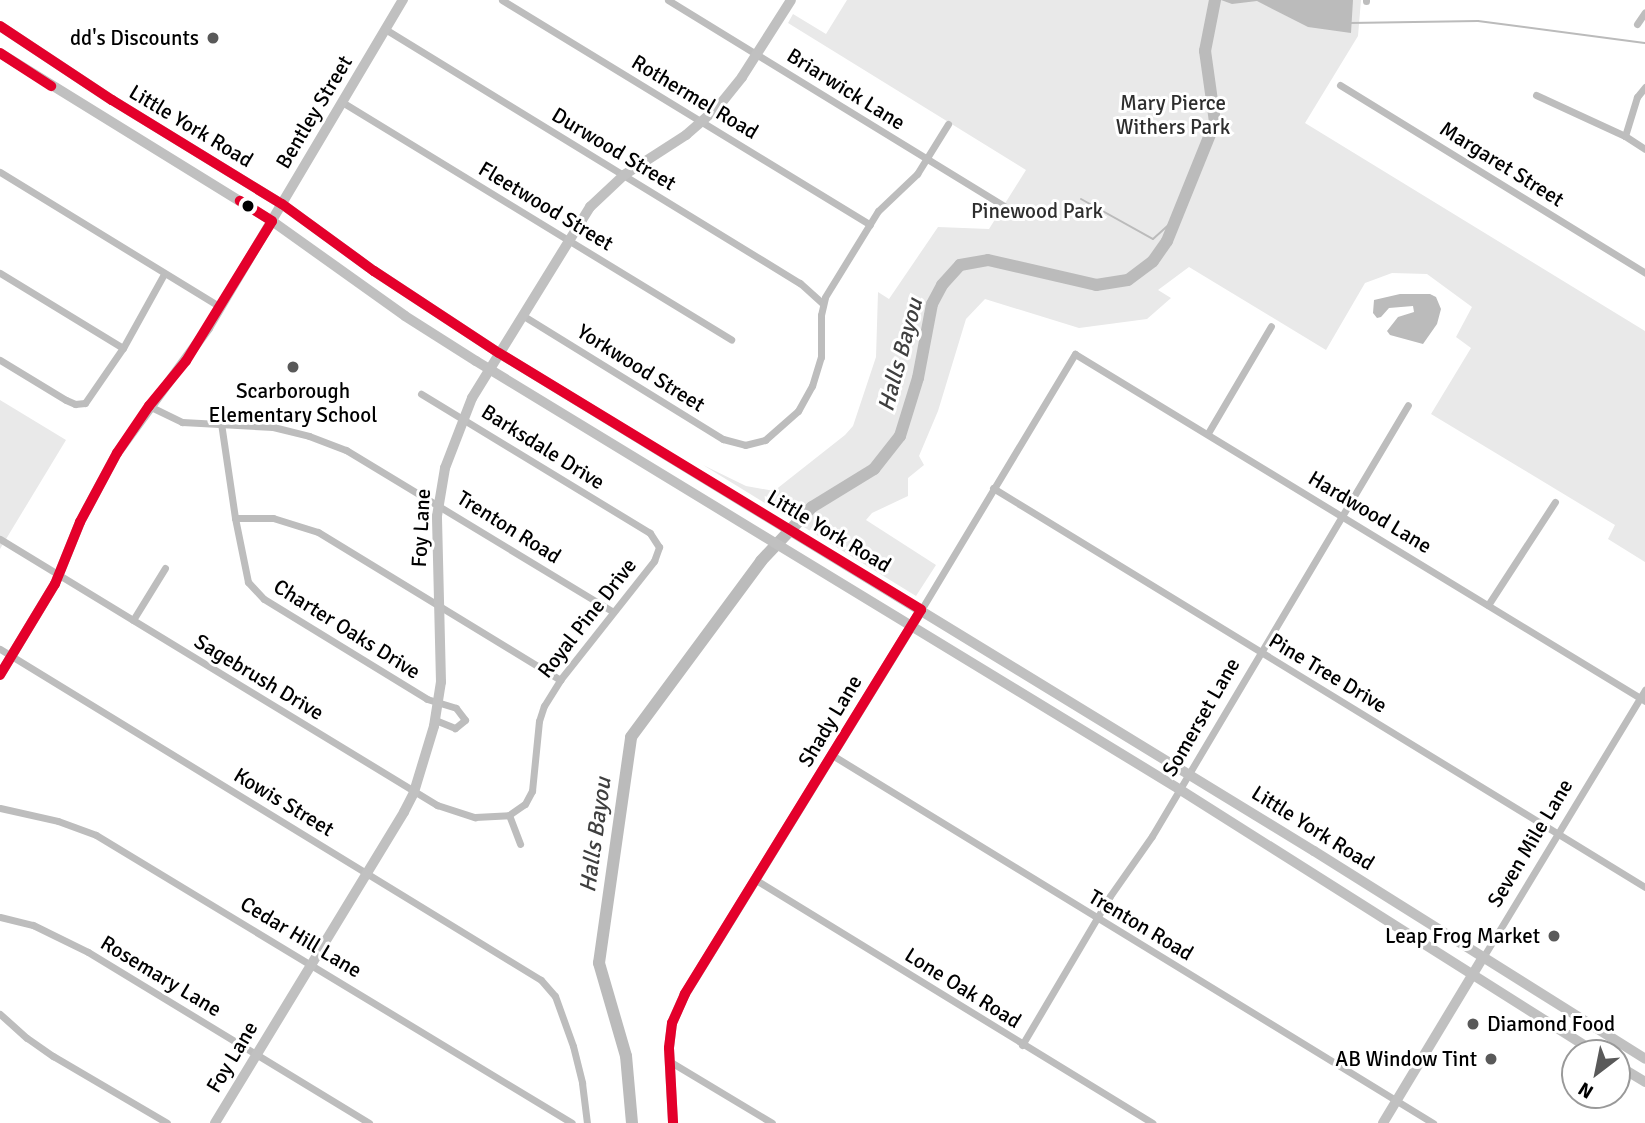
<!DOCTYPE html>
<html>
<head>
<meta charset="utf-8">
<style>
  body { margin:0 }
  #map { position:relative; width:1645px; height:1123px; overflow:hidden; background:#fff; font-family:Signika,sans-serif }
  div>[style] { position:absolute }
  .green>* { inset:0; background:#e9e9e9 }
  .water>* { inset:0; background:#bbb }
  .stream>* { height:2px; margin:-1px; padding:0 1px; transform-origin:1px; border-radius:1px; background:#bbb }
  .river>* { height:12px; margin:-6px; padding:0 6px; transform-origin:6px; border-radius:6px; background:#bbb }
  .street>* { height:7px; margin:-3.5px; padding:0 3.5px; transform-origin:3.5px; border-radius:3.5px; background:#bdbdbd }
  .secondary>* { height:10px; margin:-5px; padding:0 5px; transform-origin:5px; border-radius:5px; background:#c0c0c0 }
  .bus-1>* { height:10px; margin:-5px; padding:0 5px; transform-origin:5px; border-radius:5px; background:#e4002b }
  .dots>* { width:19px; height:19px; translate:-50% -50%; box-sizing:border-box; border:4px solid #fff; border-radius:50% }
  span { translate:-50% -50%; white-space:nowrap; text-align:center; line-height:1.15; -webkit-text-stroke:6px #fff; paint-order:stroke }
  .poi-label { font-size:21px; color:#000 }
  .right { translate:-100% -50%; text-align:right }
  .left { translate:0 -50%; text-align:left }
  .street-label { font-size:21px; color:#000 }
  .park-label { font-size:21px; color:#2e2e2e }
  .water-label { font-size:23px; color:#3f3f3f; font-style:italic }
  .north { position:absolute; left:1561px; top:1039px; width:70px; height:70px; box-sizing:border-box; background:#fff; border:2px solid #999; border-radius:50%; rotate:212deg; font-size:19px; font-weight:700; line-height:28px; text-align:center; color:#000 }
  .north::after { content:''; display:block; margin:auto; width:24px; height:32px; background:#595959; clip-path:polygon(50% 0,100% 100%,50% 72%,0 100%) }
</style>
</head>
<body>
<div id="map">
  <div class="green">
    <i style="clip-path:polygon(847px 0,1361px 0,1358px 36px,1305px 123px,1645px 331px,1645px 562px,1608px 539px,1615px 525px,1431px 414px,1471px 348px,1456px 337px,1472px 307px,1427px 274px,1392px 273px,1365px 283px,1326px 350px,1189px 267px,1158px 290px,1171px 298px,1147px 319px,1079px 328px,985px 299px,966px 319px,938px 411px,919px 456px,924px 465px,908px 478px,908px 496px,872px 513px,866px 520px,936px 565px,916px 596px,703px 465px,746px 486px,774px 491px,845px 435px,853px 426px,876px 357px,878px 292px,889px 299px,938px 227px,989px 229px,1026px 170px,788px 23px,793px 14px,826px 34px)"></i>
    <i style="clip-path:polygon(0 400px,66px 440px,0 549px)"></i>
  </div>
  <div class="water">
    <i style="clip-path:polygon(1221px 0,1353px 0,1351px 33px,1308px 27px,1257px 1px,1232px 4px)"></i>
    <i style="clip-path:polygon(1400px 294px,1430px 294px,1436px 297px,1441px 309px,1437px 324px,1423px 344px,1390px 335px,1387px 331px,1398px 317px,1414px 312px,1413px 306px,1389px 308px,1381px 317px,1377px 318px,1373px 313px,1374px 300px)"></i>
  </div>
  <div class="stream">
    <i style="left:1350px;top:23px;width:128px;rotate:-0.9deg"></i>
    <i style="left:1478px;top:21px;width:168px;rotate:7.5deg"></i>
    <i style="left:1081px;top:199px;width:82px;rotate:29.1deg"></i>
    <i style="left:1153px;top:239px;width:25px;rotate:-42deg"></i>
  </div>
  <div class="river">
    <i style="left:632px;top:1123px;width:67px;rotate:-95.1deg"></i>
    <i style="left:626px;top:1056px;width:97px;rotate:-106.2deg"></i>
    <i style="left:599px;top:963px;width:228px;rotate:-81.9deg"></i>
    <i style="left:631px;top:737px;width:219px;rotate:-53.5deg"></i>
    <i style="left:761px;top:561px;width:74px;rotate:-46.6deg"></i>
    <i style="left:812px;top:507px;width:73px;rotate:-31.5deg"></i>
    <i style="left:874px;top:469px;width:42px;rotate:-51.8deg"></i>
    <i style="left:900px;top:436px;width:61px;rotate:-72.8deg"></i>
    <i style="left:918px;top:378px;width:75px;rotate:-79.3deg"></i>
    <i style="left:932px;top:304px;width:21px;rotate:-62deg"></i>
    <i style="left:942px;top:285px;width:27px;rotate:-48deg"></i>
    <i style="left:960px;top:265px;width:28px;rotate:-10deg"></i>
    <i style="left:988px;top:260px;width:111px;rotate:13deg"></i>
    <i style="left:1096px;top:285px;width:32px;rotate:-9deg"></i>
    <i style="left:1128px;top:280px;width:31px;rotate:-37deg"></i>
    <i style="left:1153px;top:261px;width:24px;rotate:-55deg"></i>
    <i style="left:1167px;top:241px;width:128px;rotate:-68deg"></i>
    <i style="left:1215px;top:122px;width:72px;rotate:-98deg"></i>
    <i style="left:1205px;top:51px;width:52px;rotate:-78.9deg"></i>
  </div>
  <div class="street">
    <i style="left:502px;top:0;width:431px;rotate:31.4deg"></i>
    <i style="left:668px;top:0;width:396px;rotate:31.5deg"></i>
    <i style="left:1366px;top:1px;width:1px;rotate:-90deg"></i>
    <i style="left:1637px;top:24px;width:14px;rotate:-56deg"></i>
    <i style="left:385px;top:29px;width:487px;rotate:31.5deg"></i>
    <i style="left:800px;top:283px;width:30px;rotate:42deg"></i>
    <i style="left:1340px;top:85px;width:358px;rotate:31.6deg"></i>
    <i style="left:1536px;top:95px;width:98px;rotate:24.7deg"></i>
    <i style="left:1625px;top:136px;width:24px;rotate:33deg"></i>
    <i style="left:342px;top:102px;width:456px;rotate:31.4deg"></i>
    <i style="left:1625px;top:136px;width:41px;rotate:-72.9deg"></i>
    <i style="left:1637px;top:97px;width:13px;rotate:-51deg"></i>
    <i style="left:0;top:172px;width:258px;rotate:31.5deg"></i>
    <i style="left:0;top:273px;width:144px;rotate:31.4deg"></i>
    <i style="left:522px;top:315px;width:236px;rotate:31.7deg"></i>
    <i style="left:723px;top:439px;width:23px;rotate:15deg"></i>
    <i style="left:745px;top:445px;width:21px;rotate:-14deg"></i>
    <i style="left:765px;top:440px;width:44px;rotate:-41.3deg"></i>
    <i style="left:798px;top:411px;width:29px;rotate:-61deg"></i>
    <i style="left:812px;top:386px;width:30px;rotate:-73deg"></i>
    <i style="left:821px;top:357px;width:42px;rotate:-90deg"></i>
    <i style="left:821px;top:315px;width:18px;rotate:-77deg"></i>
    <i style="left:825px;top:297px;width:101px;rotate:-58.4deg"></i>
    <i style="left:878px;top:211px;width:54px;rotate:-43.5deg"></i>
    <i style="left:917px;top:174px;width:59px;rotate:-58.2deg"></i>
    <i style="left:0;top:360px;width:77px;rotate:31.2deg"></i>
    <i style="left:66px;top:400px;width:10px;rotate:24deg"></i>
    <i style="left:75px;top:404px;width:10px;rotate:-6deg"></i>
    <i style="left:85px;top:403px;width:67px;rotate:-55.4deg"></i>
    <i style="left:123px;top:348px;width:85px;rotate:-61deg"></i>
    <i style="left:149px;top:406px;width:37px;rotate:26deg"></i>
    <i style="left:182px;top:422px;width:91px;rotate:3.1deg"></i>
    <i style="left:273px;top:427px;width:37px;rotate:14deg"></i>
    <i style="left:309px;top:436px;width:40px;rotate:21deg"></i>
    <i style="left:346px;top:450px;width:312px;rotate:31.2deg"></i>
    <i style="left:221px;top:423px;width:96px;rotate:81.6deg"></i>
    <i style="left:235px;top:518px;width:65px;rotate:78.5deg"></i>
    <i style="left:248px;top:582px;width:23px;rotate:47deg"></i>
    <i style="left:264px;top:599px;width:191px;rotate:31.5deg"></i>
    <i style="left:427px;top:699px;width:30px;rotate:17deg"></i>
    <i style="left:456px;top:708px;width:15px;rotate:53deg"></i>
    <i style="left:465px;top:720px;width:13px;rotate:141deg"></i>
    <i style="left:455px;top:728px;width:22px;rotate:-158deg"></i>
    <i style="left:1208px;top:433px;width:124px;rotate:-59.5deg"></i>
    <i style="left:993px;top:488px;width:764px;rotate:31.47deg"></i>
    <i style="left:235px;top:518px;width:38px"></i>
    <i style="left:273px;top:518px;width:47px;rotate:17.3deg"></i>
    <i style="left:318px;top:532px;width:284px;rotate:31.4deg"></i>
    <i style="left:0;top:539px;width:512px;rotate:31.33deg"></i>
    <i style="left:437px;top:805px;width:40px;rotate:18deg"></i>
    <i style="left:475px;top:817px;width:34px;rotate:-3deg"></i>
    <i style="left:509px;top:815px;width:19px;rotate:-35deg"></i>
    <i style="left:525px;top:804px;width:15px;rotate:-62deg"></i>
    <i style="left:532px;top:791px;width:70px;rotate:-84.3deg"></i>
    <i style="left:539px;top:721px;width:16px;rotate:-72deg"></i>
    <i style="left:544px;top:706px;width:31px;rotate:-58deg"></i>
    <i style="left:560px;top:680px;width:152px;rotate:-51.7deg"></i>
    <i style="left:654px;top:561px;width:15px;rotate:-70deg"></i>
    <i style="left:659px;top:547px;width:17px;rotate:-123deg"></i>
    <i style="left:650px;top:533px;width:268px;rotate:-148.7deg"></i>
    <i style="left:1488px;top:605px;width:123px;rotate:-57deg"></i>
    <i style="left:921px;top:610px;width:299px;rotate:-59deg"></i>
    <i style="left:1075px;top:354px;width:667px;rotate:31.33deg"></i>
    <i style="left:133px;top:620px;width:61px;rotate:-58.4deg"></i>
    <i style="left:0;top:649px;width:634px;rotate:31.46deg"></i>
    <i style="left:541px;top:980px;width:21px;rotate:49deg"></i>
    <i style="left:555px;top:996px;width:53px;rotate:70.2deg"></i>
    <i style="left:573px;top:1046px;width:38px;rotate:76deg"></i>
    <i style="left:582px;top:1083px;width:40px;rotate:82.9deg"></i>
    <i style="left:832px;top:755px;width:705px;rotate:31.48deg"></i>
    <i style="left:0;top:808px;width:59px;rotate:12.6deg"></i>
    <i style="left:58px;top:821px;width:40px;rotate:20.2deg"></i>
    <i style="left:96px;top:835px;width:556px;rotate:31.18deg"></i>
    <i style="left:509px;top:815px;width:31px;rotate:69deg"></i>
    <i style="left:756px;top:880px;width:465px;rotate:31.5deg"></i>
    <i style="left:0;top:917px;width:34px;rotate:14deg"></i>
    <i style="left:33px;top:925px;width:61px;rotate:26.1deg"></i>
    <i style="left:88px;top:952px;width:329px;rotate:31.3deg"></i>
    <i style="left:1482px;top:959px;width:315px;rotate:-58.8deg"></i>
    <i style="left:0;top:1014px;width:36px;rotate:42deg"></i>
    <i style="left:27px;top:1038px;width:32px;rotate:35deg"></i>
    <i style="left:53px;top:1056px;width:132px;rotate:30.4deg"></i>
    <i style="left:1022px;top:1045px;width:173px;rotate:-59.4deg"></i>
    <i style="left:1110px;top:896px;width:73px;rotate:-55deg"></i>
    <i style="left:1152px;top:836px;width:501px;rotate:-59.29deg"></i>
    <i style="left:669px;top:1061px;width:120px;rotate:31deg"></i>
  </div>
  <div class="secondary">
    <i style="left:0;top:26px;width:134px;rotate:33.5deg"></i>
    <i style="left:112px;top:100px;width:199px;rotate:31.5deg"></i>
    <i style="left:282px;top:204px;width:114px;rotate:36.1deg"></i>
    <i style="left:374px;top:271px;width:149px;rotate:33.3deg"></i>
    <i style="left:499px;top:353px;width:955px;rotate:31.43deg"></i>
    <i style="left:1314px;top:851px;width:391px;rotate:32.1deg"></i>
    <i style="left:0;top:53px;width:320px;rotate:31.7deg"></i>
    <i style="left:272px;top:221px;width:163px;rotate:35.5deg"></i>
    <i style="left:405px;top:316px;width:84px;rotate:32.4deg"></i>
    <i style="left:476px;top:361px;width:823px;rotate:31.33deg"></i>
    <i style="left:1179px;top:789px;width:494px;rotate:32.3deg"></i>
    <i style="left:0;top:675px;width:106px;rotate:-58.9deg"></i>
    <i style="left:55px;top:584px;width:67px;rotate:-68deg"></i>
    <i style="left:80px;top:522px;width:78px;rotate:-61.8deg"></i>
    <i style="left:117px;top:453px;width:155px;rotate:-53.9deg"></i>
    <i style="left:208px;top:328px;width:382px;rotate:-59.3deg"></i>
    <i style="left:1617px;top:1065px;width:33px;rotate:31deg"></i>
    <i style="left:215px;top:1123px;width:364px;rotate:-58.7deg"></i>
    <i style="left:404px;top:812px;width:22px;rotate:-63deg"></i>
    <i style="left:414px;top:792px;width:69px;rotate:-73.1deg"></i>
    <i style="left:434px;top:726px;width:45px;rotate:-81deg"></i>
    <i style="left:441px;top:682px;width:166px;rotate:-91.4deg"></i>
    <i style="left:437px;top:516px;width:49px;rotate:-80.5deg"></i>
    <i style="left:445px;top:468px;width:75px;rotate:-68.9deg"></i>
    <i style="left:472px;top:398px;width:225px;rotate:-58.3deg"></i>
    <i style="left:590px;top:207px;width:47px;rotate:-43.3deg"></i>
    <i style="left:624px;top:175px;width:74px;rotate:-32.8deg"></i>
    <i style="left:686px;top:135px;width:43px;rotate:-41.2deg"></i>
    <i style="left:718px;top:107px;width:38px;rotate:-51deg"></i>
    <i style="left:742px;top:77px;width:91px;rotate:-57.5deg"></i>
    <i style="left:673px;top:1123px;width:75px;rotate:-93.1deg"></i>
    <i style="left:669px;top:1048px;width:25px;rotate:-83deg"></i>
    <i style="left:672px;top:1023px;width:32px;rotate:-66deg"></i>
    <i style="left:685px;top:994px;width:451px;rotate:-58.4deg"></i>
    <i style="left:1383px;top:1123px;width:192px;rotate:-58.9deg"></i>
  </div>
  <div class="bus-1">
    <i style="left:0;top:26px;width:134px;rotate:33.5deg"></i>
    <i style="left:112px;top:100px;width:199px;rotate:31.5deg"></i>
    <i style="left:282px;top:204px;width:114px;rotate:36.1deg"></i>
    <i style="left:374px;top:271px;width:149px;rotate:33.3deg"></i>
    <i style="left:499px;top:353px;width:494px;rotate:31.3deg"></i>
    <i style="left:921px;top:610px;width:451px;rotate:121.6deg"></i>
    <i style="left:685px;top:994px;width:32px;rotate:114deg"></i>
    <i style="left:672px;top:1023px;width:25px;rotate:97deg"></i>
    <i style="left:669px;top:1048px;width:75px;rotate:86.9deg"></i>
    <i style="left:0;top:53px;width:61px;rotate:32.9deg"></i>
    <i style="left:0;top:675px;width:106px;rotate:-58.9deg"></i>
    <i style="left:55px;top:584px;width:67px;rotate:-68deg"></i>
    <i style="left:80px;top:522px;width:78px;rotate:-61.8deg"></i>
    <i style="left:117px;top:453px;width:57px;rotate:-55.8deg"></i>
    <i style="left:149px;top:406px;width:58px;rotate:-50.6deg"></i>
    <i style="left:186px;top:361px;width:164px;rotate:-58.4deg"></i>
    <i style="left:272px;top:221px;width:38px;rotate:-148deg"></i>
  </div>
  <div class="dots">
    <i style="left:213px;top:38px;background:#595959"></i>
    <i style="left:248px;top:206px;background:#000"></i>
    <i style="left:293px;top:367px;background:#595959"></i>
    <i style="left:1554px;top:936px;background:#595959"></i>
    <i style="left:1473px;top:1024px;background:#595959"></i>
    <i style="left:1491px;top:1059px;background:#595959"></i>
  </div>
  <div class="poi-label">
    <span class="right" style="left:199px;top:38px">dd's Discounts</span>
    <span style="left:293px;top:403px">Scarborough<br>Elementary School</span>
    <span class="right" style="left:1540px;top:936px">Leap Frog Market</span>
    <span class="left" style="left:1487px;top:1024px">Diamond Food</span>
    <span class="right" style="left:1477px;top:1059px">AB Window Tint</span>
  </div>
  <div class="street-label">
    <span style="left:846px;top:89px;rotate:32deg">Briarwick Lane</span>
    <span style="left:695px;top:97px;rotate:31deg">Rothermel Road</span>
    <span style="left:314px;top:112px;rotate:-59deg">Bentley Street</span>
    <span style="left:191px;top:126px;rotate:31deg">Little York Road</span>
    <span style="left:614px;top:149px;rotate:31deg">Durwood Street</span>
    <span style="left:1502px;top:164px;rotate:32deg">Margaret Street</span>
    <span style="left:546px;top:206px;rotate:31deg">Fleetwood Street</span>
    <span style="left:641px;top:368px;rotate:32deg">Yorkwood Street</span>
    <span style="left:543px;top:447px;rotate:32deg">Barksdale Drive</span>
    <span style="left:1370px;top:512px;rotate:31deg">Hardwood Lane</span>
    <span style="left:509px;top:527px;rotate:32deg">Trenton Road</span>
    <span style="left:421px;top:528px;rotate:-87deg">Foy Lane</span>
    <span style="left:829px;top:531px;rotate:31deg">Little York Road</span>
    <span style="left:587px;top:618px;rotate:-52deg">Royal Pine Drive</span>
    <span style="left:347px;top:629px;rotate:32deg">Charter Oaks Drive</span>
    <span style="left:1328px;top:673px;rotate:31deg">Pine Tree Drive</span>
    <span style="left:259px;top:677px;rotate:31deg">Sagebrush Drive</span>
    <span style="left:1201px;top:717px;rotate:-60deg">Somerset Lane</span>
    <span style="left:830px;top:721px;rotate:-59deg">Shady Lane</span>
    <span style="left:284px;top:802px;rotate:31deg">Kowis Street</span>
    <span style="left:1313px;top:828px;rotate:32deg">Little York Road</span>
    <span style="left:1530px;top:843px;rotate:-59deg">Seven Mile Lane</span>
    <span style="left:1141px;top:925px;rotate:31deg">Trenton Road</span>
    <span style="left:301px;top:937px;rotate:31deg">Cedar Hill Lane</span>
    <span style="left:161px;top:976px;rotate:31deg">Rosemary Lane</span>
    <span style="left:963px;top:988px;rotate:32deg">Lone Oak Road</span>
    <span style="left:232px;top:1057px;rotate:-59deg">Foy Lane</span>
  </div>
  <div class="park-label">
    <span style="left:1173px;top:115px">Mary Pierce<br>Withers Park</span>
    <span style="left:1037px;top:211px">Pinewood Park</span>
  </div>
  <div class="water-label">
    <span style="left:901px;top:355px;rotate:-75deg">Halls Bayou</span>
    <span style="left:596px;top:835px;rotate:-82deg">Halls Bayou</span>
  </div>
  <div class="north">N</div>
</div>
</body>
</html>
